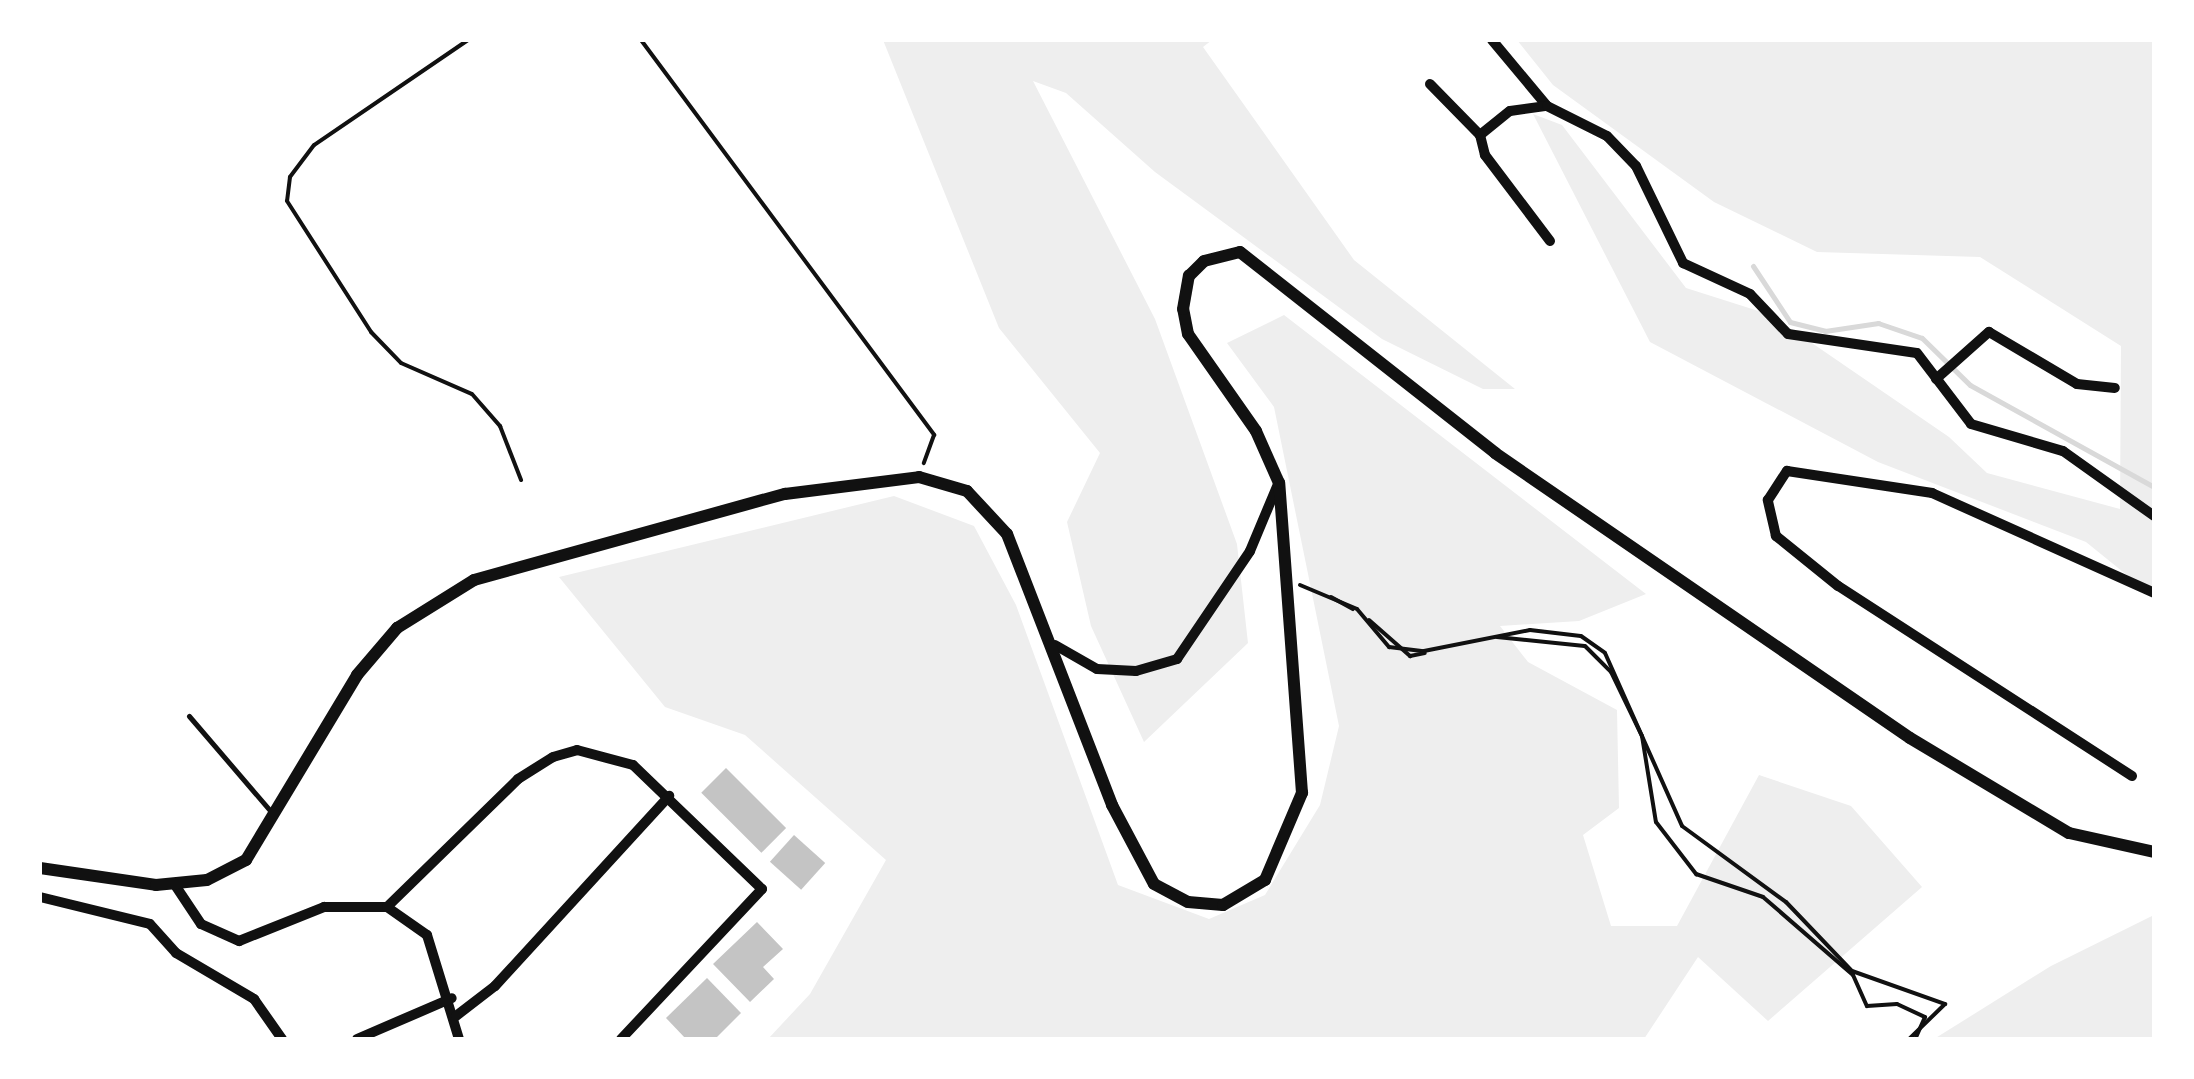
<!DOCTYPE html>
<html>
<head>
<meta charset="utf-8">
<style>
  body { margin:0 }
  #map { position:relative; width:2194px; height:1079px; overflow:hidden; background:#fff; font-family:Poppins,sans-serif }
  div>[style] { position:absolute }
  .green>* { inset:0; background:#eee }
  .stream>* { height:5px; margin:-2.5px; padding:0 2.5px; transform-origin:2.5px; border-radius:2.5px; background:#d9d9d9 }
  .building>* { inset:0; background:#c4c4c4; transform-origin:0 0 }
  .path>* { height:4px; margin:-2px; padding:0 2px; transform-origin:2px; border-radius:2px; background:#111 }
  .service>* { height:5px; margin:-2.5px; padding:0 2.5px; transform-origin:2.5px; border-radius:2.5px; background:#111 }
  .minor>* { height:10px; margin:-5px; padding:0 5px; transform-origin:5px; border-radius:5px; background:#111 }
  .tertiary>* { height:12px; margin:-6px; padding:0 6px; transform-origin:6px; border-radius:6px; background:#111 }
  span { translate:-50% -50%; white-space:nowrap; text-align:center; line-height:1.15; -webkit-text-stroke:8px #fff; paint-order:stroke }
  .frame { position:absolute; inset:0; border:42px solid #fff; pointer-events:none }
</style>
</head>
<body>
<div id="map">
  <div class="green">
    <i style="clip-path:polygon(883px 40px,1212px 40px,1203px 47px,1354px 260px,1515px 389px,1483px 389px,1382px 339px,1155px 172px,1066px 93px,1033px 81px,1155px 319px,1237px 544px,1248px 643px,1144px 742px,1091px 626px,1067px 522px,1100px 453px,999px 328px)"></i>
    <i style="clip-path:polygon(1517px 40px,2154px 40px,2154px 597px,2086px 542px,1878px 462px,1650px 342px,1533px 114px,1562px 125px,1686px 288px,1771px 315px,1949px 437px,1987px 473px,2120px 509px,2121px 346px,1980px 257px,1817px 252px,1714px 202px,1553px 85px)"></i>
    <i style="clip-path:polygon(1284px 315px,1646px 594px,1579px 621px,1500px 626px,1528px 662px,1617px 710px,1619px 808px,1583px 835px,1611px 926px,1677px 926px,1759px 775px,1851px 806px,1922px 887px,1768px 1021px,1698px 957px,1644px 1039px,768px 1039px,810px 994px,886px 860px,745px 735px,665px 707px,559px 577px,894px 496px,974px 526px,1016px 605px,1118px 885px,1209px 919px,1265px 895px,1320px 805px,1339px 726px,1274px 407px,1227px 343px)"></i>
    <i style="clip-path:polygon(2154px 915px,2154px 1039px,1934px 1039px,2051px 966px)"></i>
  </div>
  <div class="stream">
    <i style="left:1753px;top:266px;width:67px;rotate:56.5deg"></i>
    <i style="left:1790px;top:322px;width:36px;rotate:14deg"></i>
    <i style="left:1825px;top:331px;width:54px;rotate:-8.6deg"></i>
    <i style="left:1878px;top:323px;width:46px;rotate:18.8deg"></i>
    <i style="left:1922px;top:338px;width:67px;rotate:44.4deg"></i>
    <i style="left:1970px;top:385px;width:210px;rotate:29deg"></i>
  </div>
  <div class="building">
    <i style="left:726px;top:768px;width:85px;height:35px;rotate:45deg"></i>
    <i style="left:794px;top:835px;width:42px;height:36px;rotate:42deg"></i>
    <i style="clip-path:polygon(757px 922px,783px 949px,763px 967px,774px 979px,750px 1002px,713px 964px)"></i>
    <i style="clip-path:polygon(707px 978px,741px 1013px,715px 1039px,686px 1039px,666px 1018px)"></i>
  </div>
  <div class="path">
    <i style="left:468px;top:40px;width:186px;rotate:145.7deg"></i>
    <i style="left:314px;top:145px;width:40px;rotate:127deg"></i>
    <i style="left:290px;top:177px;width:24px;rotate:97deg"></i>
    <i style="left:287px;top:201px;width:156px;rotate:57.3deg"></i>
    <i style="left:371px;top:332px;width:43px;rotate:45.9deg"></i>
    <i style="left:401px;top:363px;width:77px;rotate:23.6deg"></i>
    <i style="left:472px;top:394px;width:43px;rotate:48.8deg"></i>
    <i style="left:500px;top:426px;width:58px;rotate:68.7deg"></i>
    <i style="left:641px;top:40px;width:492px;rotate:53.4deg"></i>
    <i style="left:934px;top:435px;width:30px;rotate:110deg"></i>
    <i style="left:2154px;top:193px;width:2px;rotate:90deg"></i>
    <i style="left:1300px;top:585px;width:62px;rotate:22.8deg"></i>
    <i style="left:1357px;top:609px;width:50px;rotate:49.9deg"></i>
    <i style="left:1389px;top:647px;width:35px;rotate:7deg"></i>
    <i style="left:1424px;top:651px;width:108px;rotate:-11.2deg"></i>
    <i style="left:1530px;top:630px;width:51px;rotate:6.7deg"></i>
    <i style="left:1581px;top:636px;width:29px;rotate:35deg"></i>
    <i style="left:1605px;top:653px;width:189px;rotate:66deg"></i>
    <i style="left:1682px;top:826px;width:129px;rotate:36.2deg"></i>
    <i style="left:1786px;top:902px;width:95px;rotate:46.3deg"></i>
    <i style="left:1852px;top:971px;width:99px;rotate:19.5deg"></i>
    <i style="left:1945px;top:1004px;width:50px;rotate:135.8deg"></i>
    <i style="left:1331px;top:597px;width:25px;rotate:29deg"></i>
    <i style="left:1369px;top:620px;width:55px;rotate:41.3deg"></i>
    <i style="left:1410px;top:656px;width:15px;rotate:-11deg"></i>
    <i style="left:1497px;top:637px;width:88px;rotate:5.8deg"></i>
    <i style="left:1585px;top:646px;width:37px;rotate:45deg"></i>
    <i style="left:1611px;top:672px;width:71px;rotate:64.2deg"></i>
    <i style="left:1642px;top:736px;width:87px;rotate:80.8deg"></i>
    <i style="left:1656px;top:822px;width:66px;rotate:52.4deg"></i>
    <i style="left:1696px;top:874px;width:71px;rotate:18.9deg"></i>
    <i style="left:1763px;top:897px;width:119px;rotate:40.9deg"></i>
    <i style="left:1853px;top:975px;width:34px;rotate:66deg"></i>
    <i style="left:1867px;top:1006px;width:30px;rotate:-4deg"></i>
    <i style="left:1897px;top:1004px;width:31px;rotate:25deg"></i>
    <i style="left:1925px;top:1017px;width:24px;rotate:114deg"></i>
  </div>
  <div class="service">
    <i style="left:189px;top:716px;width:128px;rotate:49.4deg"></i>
  </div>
  <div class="minor">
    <i style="left:1492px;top:40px;width:86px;rotate:50.2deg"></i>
    <i style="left:1430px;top:84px;width:71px;rotate:45.6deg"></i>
    <i style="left:1550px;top:241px;width:108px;rotate:-127.1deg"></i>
    <i style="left:1485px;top:155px;width:21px;rotate:-104deg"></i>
    <i style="left:1480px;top:135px;width:38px;rotate:-39deg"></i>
    <i style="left:1510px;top:111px;width:37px;rotate:-8deg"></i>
    <i style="left:1547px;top:106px;width:67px;rotate:26.6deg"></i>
    <i style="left:1607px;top:136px;width:42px;rotate:46deg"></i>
    <i style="left:1636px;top:166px;width:108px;rotate:64.1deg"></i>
    <i style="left:1683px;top:263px;width:74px;rotate:24.8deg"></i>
    <i style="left:1750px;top:294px;width:55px;rotate:46.5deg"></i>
    <i style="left:1788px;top:334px;width:130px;rotate:8.4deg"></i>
    <i style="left:1917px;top:353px;width:89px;rotate:52.7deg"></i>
    <i style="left:1971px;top:424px;width:96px;rotate:16.4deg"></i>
    <i style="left:2063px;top:451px;width:112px;rotate:35.5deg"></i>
    <i style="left:1936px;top:379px;width:71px;rotate:-41.6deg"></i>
    <i style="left:1989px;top:332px;width:102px;rotate:30.6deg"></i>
    <i style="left:2077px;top:384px;width:38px;rotate:6deg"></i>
    <i style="left:1055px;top:645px;width:48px;rotate:29.7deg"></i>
    <i style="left:1097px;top:669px;width:39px;rotate:3deg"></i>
    <i style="left:1136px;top:671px;width:43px;rotate:-16.3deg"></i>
    <i style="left:1177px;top:659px;width:130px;rotate:-55.9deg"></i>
    <i style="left:1250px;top:551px;width:73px;rotate:-67.3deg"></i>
    <i style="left:2132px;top:776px;width:350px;rotate:-147.1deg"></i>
    <i style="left:1838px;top:586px;width:80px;rotate:-141.1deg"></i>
    <i style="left:1776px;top:536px;width:37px;rotate:-103deg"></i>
    <i style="left:1768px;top:500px;width:35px;rotate:-57deg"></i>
    <i style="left:1787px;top:471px;width:147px;rotate:8.6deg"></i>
    <i style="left:1932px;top:493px;width:243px;rotate:24.2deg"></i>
    <i style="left:175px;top:885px;width:47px;rotate:56.3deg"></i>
    <i style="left:201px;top:924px;width:42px;rotate:24.1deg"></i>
    <i style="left:239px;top:941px;width:92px;rotate:-21.8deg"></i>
    <i style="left:324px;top:907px;width:63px"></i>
    <i style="left:387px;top:907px;width:49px;rotate:35deg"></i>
    <i style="left:427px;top:935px;width:109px;rotate:72.9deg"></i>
    <i style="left:40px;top:897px;width:113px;rotate:13.8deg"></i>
    <i style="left:150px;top:924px;width:39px;rotate:48deg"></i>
    <i style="left:176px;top:953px;width:91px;rotate:30.5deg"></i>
    <i style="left:254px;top:999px;width:49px;rotate:55deg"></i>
    <i style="left:387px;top:907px;width:183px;rotate:-44.3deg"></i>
    <i style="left:518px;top:779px;width:41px;rotate:-32.2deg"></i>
    <i style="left:553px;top:757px;width:25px;rotate:-16deg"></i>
    <i style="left:577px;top:750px;width:58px;rotate:15deg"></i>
    <i style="left:633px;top:765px;width:179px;rotate:43.9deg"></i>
    <i style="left:762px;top:889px;width:206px;rotate:133.2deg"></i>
    <i style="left:456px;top:1016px;width:49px;rotate:-37.6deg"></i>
    <i style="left:495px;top:986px;width:258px;rotate:-47.5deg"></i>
    <i style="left:357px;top:1039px;width:103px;rotate:-23.3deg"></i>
  </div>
  <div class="tertiary">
    <i style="left:40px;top:868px;width:117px;rotate:8.3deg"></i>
    <i style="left:156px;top:885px;width:51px;rotate:-5.6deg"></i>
    <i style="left:207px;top:880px;width:44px;rotate:-27.1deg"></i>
    <i style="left:246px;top:860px;width:216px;rotate:-59deg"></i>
    <i style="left:357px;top:675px;width:62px;rotate:-49.6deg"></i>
    <i style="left:397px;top:628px;width:91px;rotate:-31.9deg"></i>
    <i style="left:474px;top:580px;width:323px;rotate:-15.5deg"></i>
    <i style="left:785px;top:494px;width:135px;rotate:-7.2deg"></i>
    <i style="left:919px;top:477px;width:50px;rotate:16.3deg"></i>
    <i style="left:967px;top:491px;width:59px;rotate:47.1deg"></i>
    <i style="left:1007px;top:534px;width:291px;rotate:68.8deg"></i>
    <i style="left:1112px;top:805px;width:89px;rotate:62deg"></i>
    <i style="left:1154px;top:884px;width:38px;rotate:28deg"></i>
    <i style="left:1188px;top:902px;width:35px;rotate:5deg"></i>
    <i style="left:1223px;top:905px;width:49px;rotate:-30.8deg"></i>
    <i style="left:1265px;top:880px;width:95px;rotate:-67deg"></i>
    <i style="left:1302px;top:793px;width:311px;rotate:-94.2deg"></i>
    <i style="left:1279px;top:483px;width:57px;rotate:-113.9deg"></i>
    <i style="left:1256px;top:431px;width:118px;rotate:-125deg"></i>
    <i style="left:1188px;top:334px;width:25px;rotate:-101deg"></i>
    <i style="left:1183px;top:309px;width:34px;rotate:-80deg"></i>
    <i style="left:1189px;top:276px;width:21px;rotate:-45deg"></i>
    <i style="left:1204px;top:261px;width:37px;rotate:-14deg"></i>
    <i style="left:1240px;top:252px;width:325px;rotate:38.2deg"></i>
    <i style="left:1495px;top:453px;width:503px;rotate:34.48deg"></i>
    <i style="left:1910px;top:738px;width:185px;rotate:30.9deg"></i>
    <i style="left:2069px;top:833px;width:87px;rotate:12.6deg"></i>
  </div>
  <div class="frame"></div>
</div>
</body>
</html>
